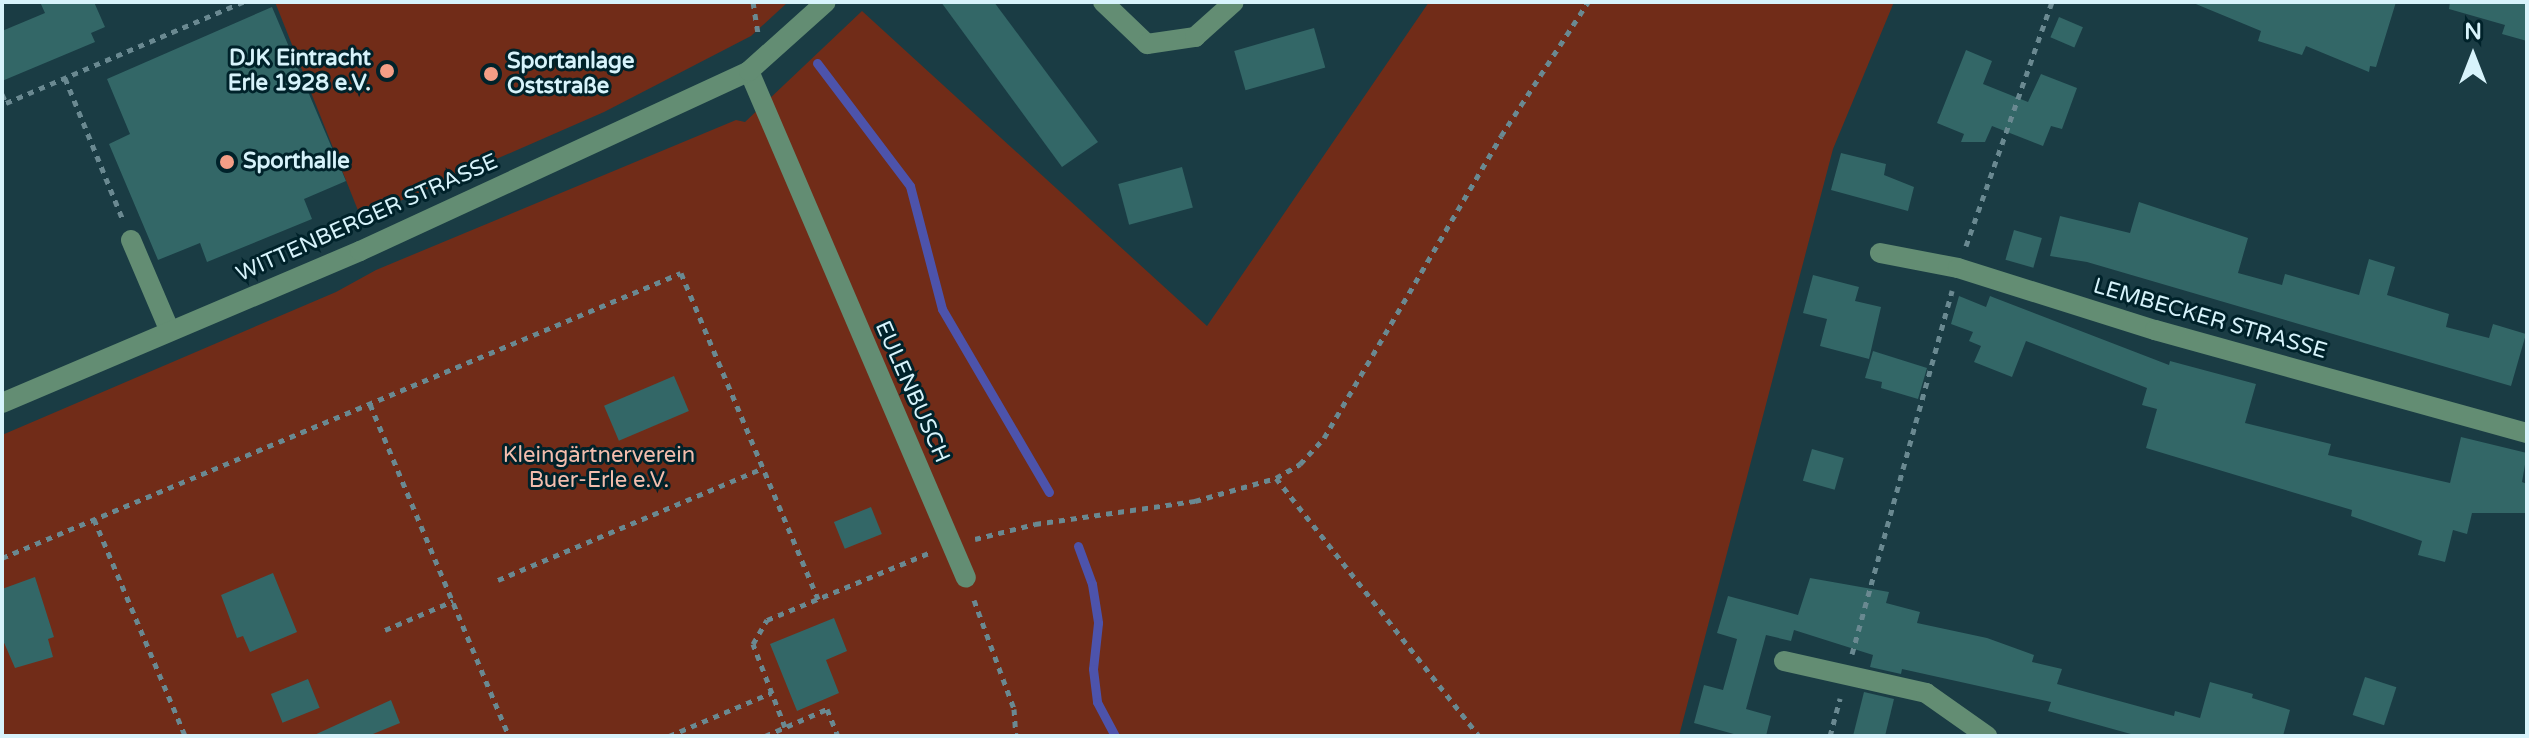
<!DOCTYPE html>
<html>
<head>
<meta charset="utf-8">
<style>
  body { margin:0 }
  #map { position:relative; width:2529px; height:738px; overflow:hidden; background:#1a3c44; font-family:"Varela Round",sans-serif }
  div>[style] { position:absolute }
  .green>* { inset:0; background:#712c18 }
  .stream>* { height:9px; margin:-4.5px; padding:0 4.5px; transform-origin:4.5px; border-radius:4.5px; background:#4d53ab }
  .building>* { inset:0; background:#336767; transform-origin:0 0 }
  .path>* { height:5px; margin-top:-2.5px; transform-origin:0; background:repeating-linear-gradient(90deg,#6a8991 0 6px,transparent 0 12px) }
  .minor>* { height:20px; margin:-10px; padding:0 10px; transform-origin:10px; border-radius:10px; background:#638d73 }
  .dots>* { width:22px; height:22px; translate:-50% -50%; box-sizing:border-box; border:4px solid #00222a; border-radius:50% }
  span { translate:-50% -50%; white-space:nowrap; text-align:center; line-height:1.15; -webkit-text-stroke:6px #00222a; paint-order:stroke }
  .poi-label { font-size:22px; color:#d7f3fb; font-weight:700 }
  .right { translate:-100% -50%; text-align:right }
  .left { translate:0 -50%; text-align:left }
  .street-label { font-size:22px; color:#d7f3fb }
  .park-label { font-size:22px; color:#f3bdad }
  .frame { position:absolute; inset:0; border:4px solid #d7f3fb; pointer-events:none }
  .north { position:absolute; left:2433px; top:16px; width:80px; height:80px; -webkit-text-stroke:6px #00222a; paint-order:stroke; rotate:0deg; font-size:22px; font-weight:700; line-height:32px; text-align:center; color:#d7f3fb }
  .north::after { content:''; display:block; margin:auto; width:28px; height:36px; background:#d7f3fb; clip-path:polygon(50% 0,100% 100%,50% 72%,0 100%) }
</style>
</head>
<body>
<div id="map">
  <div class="green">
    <i style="clip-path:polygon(275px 2px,788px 2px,751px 36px,604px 112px,361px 218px)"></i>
    <i style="clip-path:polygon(1429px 2px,1894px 2px,1833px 149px,1679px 736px,2px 736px,2px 435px,336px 292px,376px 270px,736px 120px,745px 122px,862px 11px,1207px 326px)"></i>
  </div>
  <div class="stream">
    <i style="left:817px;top:63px;width:154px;rotate:52.9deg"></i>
    <i style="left:910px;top:186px;width:127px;rotate:75.4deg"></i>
    <i style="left:942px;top:309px;width:212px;rotate:59.7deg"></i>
    <i style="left:1078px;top:546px;width:40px;rotate:69.8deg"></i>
    <i style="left:1092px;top:584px;width:39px;rotate:81deg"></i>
    <i style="left:1098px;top:623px;width:46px;rotate:96.2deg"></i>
    <i style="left:1093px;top:669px;width:33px;rotate:83deg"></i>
    <i style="left:1097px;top:702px;width:38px;rotate:62deg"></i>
  </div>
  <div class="building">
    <i style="clip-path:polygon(40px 2px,94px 2px,105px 27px,91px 33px,95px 42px,2px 81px,2px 31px,45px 13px)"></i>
    <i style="clip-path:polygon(941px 2px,994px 2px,1098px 142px,1062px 167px)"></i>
    <i style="clip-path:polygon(2191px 2px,2396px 2px,2376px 67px,2370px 66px,2369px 72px,2306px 46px,2302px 55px,2258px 41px,2261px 31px)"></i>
    <i style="clip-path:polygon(2450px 2px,2527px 2px,2527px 41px,2502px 34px,2505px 25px,2449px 9px)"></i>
    <i style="clip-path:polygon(272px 7px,346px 181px,304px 199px,312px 219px,207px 262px,200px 243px,158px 260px,109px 144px,130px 134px,107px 79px)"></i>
    <i style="left:2059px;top:17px;width:26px;height:22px;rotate:23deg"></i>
    <i style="left:1314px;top:28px;width:41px;height:83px;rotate:74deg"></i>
    <i style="clip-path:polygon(1966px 50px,1992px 61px,1983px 84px,2028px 102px,2041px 74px,2077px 88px,2062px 129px,2051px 126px,2043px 146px,1992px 126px,1985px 142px,1961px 142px,1964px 134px,1937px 123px)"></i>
    <i style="clip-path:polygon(1841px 153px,1886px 164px,1884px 175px,1914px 187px,1908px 211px,1831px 190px)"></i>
    <i style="left:1182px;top:167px;width:42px;height:66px;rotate:75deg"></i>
    <i style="clip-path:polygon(2139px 202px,2248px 238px,2238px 273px,2282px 285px,2285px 274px,2359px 295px,2369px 259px,2395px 267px,2387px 295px,2449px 314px,2446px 327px,2489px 338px,2493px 324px,2526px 334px,2511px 386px,2087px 262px,2050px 256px,2060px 216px,2130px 233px)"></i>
    <i style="left:2014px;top:230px;width:29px;height:31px;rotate:16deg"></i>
    <i style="clip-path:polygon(1813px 275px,1859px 287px,1855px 301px,1881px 307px,1869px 359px,1820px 346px,1827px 319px,1803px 313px)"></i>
    <i style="clip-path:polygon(1959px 296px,1986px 307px,1990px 296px,1995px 298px,2169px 365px,2170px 361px,2256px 384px,2245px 423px,2331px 444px,2328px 455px,2450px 483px,2461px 437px,2527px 453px,2522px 482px,2527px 484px,2527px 513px,2472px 513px,2467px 534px,2453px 530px,2445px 562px,2418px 555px,2422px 541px,2351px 516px,2352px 510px,2146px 448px,2157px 409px,2142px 405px,2147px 388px,2026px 341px,2012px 377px,1974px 362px,1981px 346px,1969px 341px,1973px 332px,1951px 324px)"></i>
    <i style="clip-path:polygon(1873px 351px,1927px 368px,1918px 399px,1881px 388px,1882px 382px,1865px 378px)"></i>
    <i style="left:674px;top:376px;width:38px;height:76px;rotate:67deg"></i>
    <i style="left:1812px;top:449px;width:33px;height:33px;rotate:16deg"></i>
    <i style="left:871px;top:507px;width:29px;height:40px;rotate:68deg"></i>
    <i style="clip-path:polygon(273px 573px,297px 632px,250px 652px,243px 636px,237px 638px,221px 595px)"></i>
    <i style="clip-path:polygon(35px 577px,54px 637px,48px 639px,53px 657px,15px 668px,2px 638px,2px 589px)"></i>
    <i style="clip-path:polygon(1810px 578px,1889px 592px,1886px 603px,1920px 612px,1917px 623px,1987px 638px,2034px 655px,2032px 662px,2062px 669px,2057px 684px,2174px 716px,2175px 711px,2200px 718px,2210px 682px,2253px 694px,2252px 698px,2290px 710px,2283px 736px,2138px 736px,2048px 711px,2051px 702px,1902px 669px,1901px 674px,1870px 667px,1873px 655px,1794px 630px,1791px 641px,1766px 635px,1746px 709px,1771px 716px,1766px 736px,1741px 736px,1694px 723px,1704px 685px,1723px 690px,1730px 665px,1737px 639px,1717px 633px,1728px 596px,1798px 615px)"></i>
    <i style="clip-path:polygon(834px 618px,847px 651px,826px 660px,839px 693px,797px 711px,770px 644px)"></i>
    <i style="left:2365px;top:677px;width:33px;height:40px;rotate:18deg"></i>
    <i style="left:308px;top:679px;width:31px;height:40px;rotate:68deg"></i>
    <i style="clip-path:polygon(1864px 692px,1894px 699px,1885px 736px,1853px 736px)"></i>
    <i style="clip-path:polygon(391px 700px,400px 723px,368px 736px,312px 736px)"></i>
  </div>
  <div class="path">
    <i style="left:753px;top:2px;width:31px;rotate:81deg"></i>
    <i style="left:65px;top:78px;width:151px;rotate:67.8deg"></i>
    <i style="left:2px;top:94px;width:10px;rotate:66deg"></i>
    <i style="left:6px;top:103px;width:258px;rotate:-23.1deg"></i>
    <i style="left:1966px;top:246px;width:259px;rotate:-70.6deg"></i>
    <i style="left:370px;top:404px;width:360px;rotate:67.3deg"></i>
    <i style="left:1276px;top:478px;width:328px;rotate:51.8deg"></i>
    <i style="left:94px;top:519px;width:235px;rotate:67.2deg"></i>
    <i style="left:975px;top:539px;width:62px;rotate:-14deg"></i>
    <i style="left:1035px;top:524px;width:162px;rotate:-8.2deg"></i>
    <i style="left:1195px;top:501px;width:84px;rotate:-15.9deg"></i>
    <i style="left:1276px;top:478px;width:28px;rotate:-30deg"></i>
    <i style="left:1300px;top:464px;width:35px;rotate:-47deg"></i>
    <i style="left:1324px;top:438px;width:350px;rotate:-59.6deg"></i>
    <i style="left:1501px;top:136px;width:160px;rotate:-57deg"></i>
    <i style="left:2px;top:558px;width:736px;rotate:-22.77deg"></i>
    <i style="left:681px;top:273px;width:354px;rotate:67.2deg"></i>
    <i style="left:498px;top:580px;width:288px;rotate:-22.9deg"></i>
    <i style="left:974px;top:600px;width:116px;rotate:69.8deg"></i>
    <i style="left:1014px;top:709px;width:27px;rotate:86deg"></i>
    <i style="left:385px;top:630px;width:74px;rotate:-23.1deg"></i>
    <i style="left:1852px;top:654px;width:377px;rotate:-74.6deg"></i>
    <i style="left:785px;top:727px;width:89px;rotate:-111.1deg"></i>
    <i style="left:753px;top:644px;width:28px;rotate:-60deg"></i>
    <i style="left:767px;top:620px;width:178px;rotate:-22.5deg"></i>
    <i style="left:669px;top:736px;width:111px;rotate:-22.9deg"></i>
    <i style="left:765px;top:736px;width:68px;rotate:-23.5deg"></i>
    <i style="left:827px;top:709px;width:29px;rotate:68deg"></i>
    <i style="left:1830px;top:736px;width:39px;rotate:-75deg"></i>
  </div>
  <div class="minor">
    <i style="left:1103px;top:2px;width:61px;rotate:43.7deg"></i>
    <i style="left:1147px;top:44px;width:49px;rotate:-8.3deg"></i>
    <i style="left:1195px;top:37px;width:52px;rotate:-41.9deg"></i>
    <i style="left:749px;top:71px;width:551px;rotate:66.83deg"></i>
    <i style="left:131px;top:240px;width:97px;rotate:66.9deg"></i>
    <i style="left:1880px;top:253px;width:79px;rotate:10.9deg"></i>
    <i style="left:1958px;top:268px;width:207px;rotate:17.5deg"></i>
    <i style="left:2155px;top:330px;width:386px;rotate:15.5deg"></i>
    <i style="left:2px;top:403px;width:389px;rotate:-23deg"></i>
    <i style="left:360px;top:251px;width:429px;rotate:-24.8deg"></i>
    <i style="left:749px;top:71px;width:103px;rotate:-41.9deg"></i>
    <i style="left:1784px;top:661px;width:146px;rotate:12.7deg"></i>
    <i style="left:1926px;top:693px;width:75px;rotate:35.2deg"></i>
  </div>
  <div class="dots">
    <i style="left:387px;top:71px;background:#f49e86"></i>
    <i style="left:491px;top:74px;background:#f49e86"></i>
    <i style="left:227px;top:162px;background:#f49e86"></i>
  </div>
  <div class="poi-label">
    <span class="right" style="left:371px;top:71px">DJK Eintracht<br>Erle 1928 e.V.</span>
    <span class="left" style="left:507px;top:74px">Sportanlage<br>Oststraße</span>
    <span class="left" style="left:243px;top:162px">Sporthalle</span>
  </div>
  <div class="street-label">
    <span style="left:367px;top:218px;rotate:-24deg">WITTENBERGER STRASSE</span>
    <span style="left:2210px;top:319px;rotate:16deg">LEMBECKER STRASSE</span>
    <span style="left:912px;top:392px;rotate:66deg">EULENBUSCH</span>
  </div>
  <div class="park-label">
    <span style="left:599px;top:468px">Kleingärtnerverein<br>Buer-Erle e.V.</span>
  </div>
  <div class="frame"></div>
  <div class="north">N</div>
</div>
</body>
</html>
